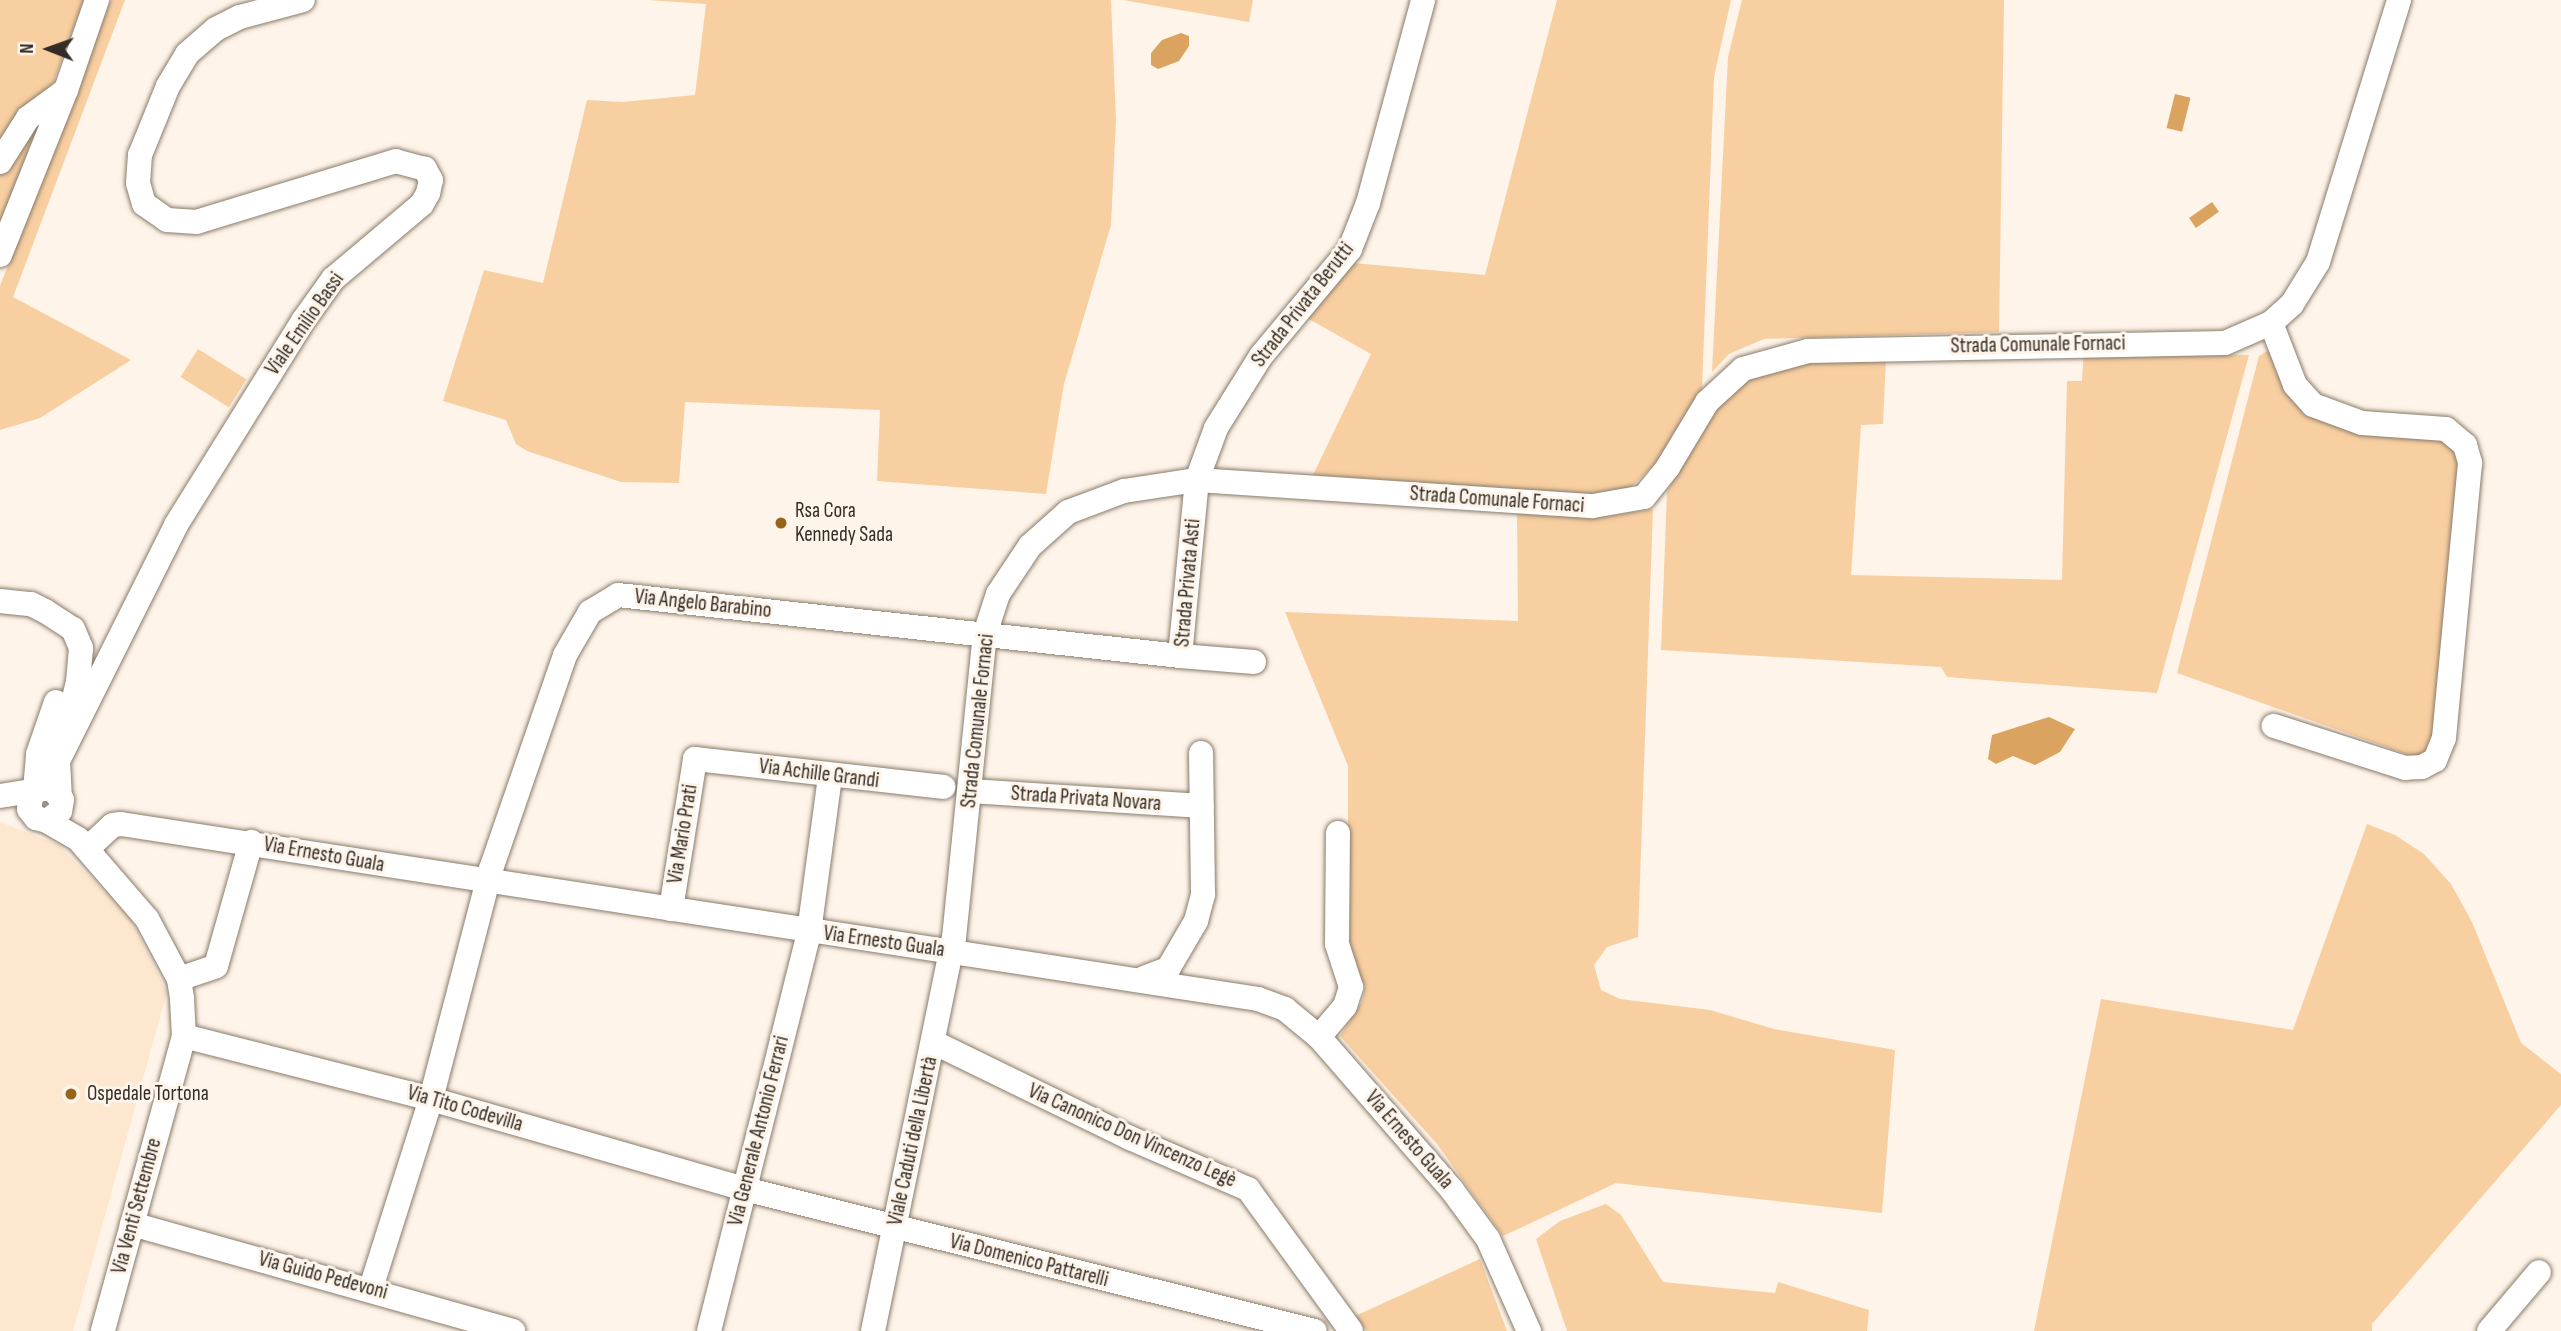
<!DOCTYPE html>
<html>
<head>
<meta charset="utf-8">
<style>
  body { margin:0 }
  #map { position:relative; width:2561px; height:1331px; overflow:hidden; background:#fef4e9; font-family:"Sofia Sans Condensed",sans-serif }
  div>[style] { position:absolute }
  .built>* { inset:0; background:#fde7cf }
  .green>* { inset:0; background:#f8cfa1; transform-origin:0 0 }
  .water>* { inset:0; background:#daa360; transform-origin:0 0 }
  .roads { filter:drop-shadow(0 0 2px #897b6a) drop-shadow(0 0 2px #897b6a) }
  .minor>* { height:24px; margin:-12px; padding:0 12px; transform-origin:12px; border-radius:12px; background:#fff }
  .dots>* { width:19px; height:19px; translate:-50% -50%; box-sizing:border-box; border:4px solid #fef4e9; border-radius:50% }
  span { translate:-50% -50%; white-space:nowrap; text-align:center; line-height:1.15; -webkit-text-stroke:6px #fef4e9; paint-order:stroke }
  .street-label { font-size:21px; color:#332d26 }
  .poi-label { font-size:21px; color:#332d26 }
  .left { translate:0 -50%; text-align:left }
  .north { position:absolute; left:14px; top:14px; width:70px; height:70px; -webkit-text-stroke:5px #fef4e9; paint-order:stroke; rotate:271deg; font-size:19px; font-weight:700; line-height:28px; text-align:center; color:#332d26 }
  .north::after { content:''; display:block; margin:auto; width:24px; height:32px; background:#332d26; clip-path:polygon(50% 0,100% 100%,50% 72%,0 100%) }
</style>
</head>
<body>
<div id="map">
  <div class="built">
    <i style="clip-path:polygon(0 822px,59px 845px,131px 919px,167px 992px,73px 1331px,0 1331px)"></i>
  </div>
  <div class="green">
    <i style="clip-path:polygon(0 0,84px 0,0 226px)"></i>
    <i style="clip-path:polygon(111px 0,125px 0,13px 297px,131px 360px,40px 418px,0 430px,0 286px)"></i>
    <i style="clip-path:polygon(648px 0,1111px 0,1116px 120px,1111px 225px,1064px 384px,1046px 494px,877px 481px,880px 410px,685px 402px,679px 483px,621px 482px,527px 451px,516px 444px,506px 420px,443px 401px,484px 270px,543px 283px,587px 100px,622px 102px,695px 95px,706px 4px)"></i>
    <i style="clip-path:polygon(1123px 0,1253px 0,1249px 22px)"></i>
    <i style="clip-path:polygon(1557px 0,1731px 0,1714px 77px,1702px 389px,1660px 459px,1627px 491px,1606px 495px,1313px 475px,1371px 354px,1307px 318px,1353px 263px,1485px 275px)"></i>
    <i style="clip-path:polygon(1742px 0,2004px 0,1999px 332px,1764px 339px,1729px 354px,1712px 372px,1728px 57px)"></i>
    <i style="clip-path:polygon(2274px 347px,2293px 398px,2440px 434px,2463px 451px,2440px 731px,2423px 760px,2177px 673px,2259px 356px)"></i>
    <i style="left:198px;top:349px;width:57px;height:33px;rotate:32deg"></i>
    <i style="clip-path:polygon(2084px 350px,2249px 355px,2157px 693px,1947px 677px,1941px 667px,1661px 650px,1667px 492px,1701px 426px,1724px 394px,1772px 365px,1886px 357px,1883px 424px,1861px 425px,1851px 575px,2062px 580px,2067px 381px,2082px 381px)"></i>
    <i style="clip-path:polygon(1653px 509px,1638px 937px,1607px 947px,1594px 965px,1601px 990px,1620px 999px,1710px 1010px,1774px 1029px,1895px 1050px,1882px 1213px,1616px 1183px,1503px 1236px,1437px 1144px,1340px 1036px,1363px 1000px,1365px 987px,1350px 952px,1348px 926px,1348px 766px,1285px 612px,1518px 621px,1517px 511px,1603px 517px)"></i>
    <i style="clip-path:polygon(2367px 824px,2395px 835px,2424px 854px,2451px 884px,2472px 922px,2521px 1043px,2561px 1074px,2561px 1105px,2372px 1324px,2372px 1331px,2034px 1331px,2101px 999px,2293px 1030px)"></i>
    <i style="clip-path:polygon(1606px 1204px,1621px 1215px,1663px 1282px,1775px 1293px,1778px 1282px,1869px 1310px,1867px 1331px,1567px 1331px,1536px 1239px,1560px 1221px)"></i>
    <i style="clip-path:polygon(1480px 1259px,1507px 1331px,1367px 1331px,1353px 1317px)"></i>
  </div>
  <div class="water">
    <i style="clip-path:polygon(1181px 33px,1189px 36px,1189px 46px,1179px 61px,1158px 69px,1151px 65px,1151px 53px,1162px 40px)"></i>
    <i style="left:2175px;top:94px;width:16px;height:35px;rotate:14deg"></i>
    <i style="left:2212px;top:202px;width:12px;height:28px;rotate:55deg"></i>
    <i style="clip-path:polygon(2049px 717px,2075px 729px,2060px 752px,2035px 765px,2013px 756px,1996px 764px,1988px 759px,1992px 735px)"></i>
  </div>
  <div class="roads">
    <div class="minor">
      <i style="left:0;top:162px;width:52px;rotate:-57.5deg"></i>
      <i style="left:28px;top:118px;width:47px;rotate:-36.4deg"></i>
      <i style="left:0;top:255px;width:178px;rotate:-68.2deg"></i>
      <i style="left:66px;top:90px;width:95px;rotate:-71deg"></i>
      <i style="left:2271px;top:323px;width:66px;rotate:68.8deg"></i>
      <i style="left:2295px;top:385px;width:27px;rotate:48deg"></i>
      <i style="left:2313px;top:405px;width:52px;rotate:20.2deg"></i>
      <i style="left:2362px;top:423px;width:84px;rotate:4.1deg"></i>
      <i style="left:2446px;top:429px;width:25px;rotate:40deg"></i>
      <i style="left:2465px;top:445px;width:19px;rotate:74deg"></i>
      <i style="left:2470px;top:463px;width:276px;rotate:95.4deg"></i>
      <i style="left:2444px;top:738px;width:24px;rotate:112deg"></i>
      <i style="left:2435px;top:760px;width:15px;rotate:152deg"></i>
      <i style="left:2422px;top:767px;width:17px;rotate:177deg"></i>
      <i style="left:2405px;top:768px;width:138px;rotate:-162.2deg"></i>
      <i style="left:0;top:601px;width:31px;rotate:6deg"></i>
      <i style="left:31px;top:604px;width:16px;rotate:27deg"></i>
      <i style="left:45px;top:611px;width:33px;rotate:33deg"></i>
      <i style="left:73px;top:629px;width:21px;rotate:67deg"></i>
      <i style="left:81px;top:648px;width:34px;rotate:95deg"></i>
      <i style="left:78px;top:682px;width:81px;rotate:104.2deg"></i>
      <i style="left:58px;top:761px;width:34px;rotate:87deg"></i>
      <i style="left:1254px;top:662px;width:74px;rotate:-175.4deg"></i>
      <i style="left:1180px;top:656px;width:177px;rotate:-84.5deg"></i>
      <i style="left:1197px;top:480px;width:55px;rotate:-69.9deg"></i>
      <i style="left:1216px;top:428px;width:85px;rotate:-58deg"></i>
      <i style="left:1261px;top:356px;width:139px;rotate:-50.2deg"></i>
      <i style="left:1350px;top:249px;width:49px;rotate:-68.6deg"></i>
      <i style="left:1368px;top:203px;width:210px;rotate:-74.8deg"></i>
      <i style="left:58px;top:761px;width:264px;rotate:-63.4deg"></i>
      <i style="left:176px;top:525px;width:240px;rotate:-58.1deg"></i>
      <i style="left:303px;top:321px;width:52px;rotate:-54.5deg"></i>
      <i style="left:333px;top:279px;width:116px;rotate:-40.1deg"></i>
      <i style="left:422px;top:204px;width:13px;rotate:-61deg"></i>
      <i style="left:428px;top:193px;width:13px;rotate:-77deg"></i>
      <i style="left:431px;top:180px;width:13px;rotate:-119deg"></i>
      <i style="left:425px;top:169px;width:30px;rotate:-165deg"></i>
      <i style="left:396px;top:161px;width:208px;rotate:163deg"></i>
      <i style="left:197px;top:222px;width:30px;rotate:-176deg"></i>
      <i style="left:167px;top:220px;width:28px;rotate:-145deg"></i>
      <i style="left:144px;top:204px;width:22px;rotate:-106deg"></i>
      <i style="left:138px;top:183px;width:28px;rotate:-86deg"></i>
      <i style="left:140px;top:155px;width:74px;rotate:-67.9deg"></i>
      <i style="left:168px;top:86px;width:37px;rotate:-59deg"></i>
      <i style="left:187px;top:54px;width:38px;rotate:-41deg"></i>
      <i style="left:216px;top:29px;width:27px;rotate:-27deg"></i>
      <i style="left:240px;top:17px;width:65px;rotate:-15.1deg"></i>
      <i style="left:35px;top:790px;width:36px;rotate:-85deg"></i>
      <i style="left:38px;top:754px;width:55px;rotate:-70.9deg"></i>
      <i style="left:971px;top:791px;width:231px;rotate:3.7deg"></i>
      <i style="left:0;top:796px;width:52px;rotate:-8.9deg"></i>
      <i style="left:51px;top:788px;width:16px;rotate:47deg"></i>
      <i style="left:62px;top:800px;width:11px;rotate:100deg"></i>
      <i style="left:60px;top:811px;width:16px;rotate:142deg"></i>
      <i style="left:47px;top:821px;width:11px;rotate:-165deg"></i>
      <i style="left:36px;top:818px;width:11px;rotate:-128deg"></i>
      <i style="left:29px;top:809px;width:16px;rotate:-79deg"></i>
      <i style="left:47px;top:821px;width:36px;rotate:30deg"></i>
      <i style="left:78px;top:839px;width:106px;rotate:49.2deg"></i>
      <i style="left:147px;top:919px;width:68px;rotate:61.9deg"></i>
      <i style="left:179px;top:979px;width:20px;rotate:81deg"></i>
      <i style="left:182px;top:999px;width:37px;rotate:87deg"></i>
      <i style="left:184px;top:1036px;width:306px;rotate:105.4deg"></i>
      <i style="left:87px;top:849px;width:35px;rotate:-43deg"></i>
      <i style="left:113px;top:825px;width:8px;rotate:-7deg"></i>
      <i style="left:121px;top:824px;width:1150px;rotate:8.75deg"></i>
      <i style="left:1258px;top:999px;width:29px;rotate:20deg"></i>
      <i style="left:1285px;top:1009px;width:44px;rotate:39.5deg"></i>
      <i style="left:1319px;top:1037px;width:203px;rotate:49deg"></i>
      <i style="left:1452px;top:1190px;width:61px;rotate:53.7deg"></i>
      <i style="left:1488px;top:1239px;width:101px;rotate:66deg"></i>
      <i style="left:671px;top:909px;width:152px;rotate:-80.9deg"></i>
      <i style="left:695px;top:759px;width:250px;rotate:6.4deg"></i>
      <i style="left:1144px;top:978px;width:26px;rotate:-21deg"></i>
      <i style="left:1168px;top:969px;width:56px;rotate:-59.7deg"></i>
      <i style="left:1196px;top:921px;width:28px;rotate:-75deg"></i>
      <i style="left:1203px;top:894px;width:141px;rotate:-90.8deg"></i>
      <i style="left:179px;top:979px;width:39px;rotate:-19deg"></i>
      <i style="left:216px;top:966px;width:129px;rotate:-74.2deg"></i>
      <i style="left:184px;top:1036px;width:255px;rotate:14.3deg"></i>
      <i style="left:431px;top:1099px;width:326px;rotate:16deg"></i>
      <i style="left:744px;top:1189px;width:588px;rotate:13.97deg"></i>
      <i style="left:1319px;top:1037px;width:40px;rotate:-50deg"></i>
      <i style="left:1345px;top:1006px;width:20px;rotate:-72deg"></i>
      <i style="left:1351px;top:987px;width:45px;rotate:-108deg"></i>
      <i style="left:1337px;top:944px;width:111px;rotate:-89.5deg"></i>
      <i style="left:933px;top:1042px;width:219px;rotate:26deg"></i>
      <i style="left:1130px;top:1138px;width:129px;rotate:23.4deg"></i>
      <i style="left:1248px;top:1189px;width:175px;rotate:54deg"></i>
      <i style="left:132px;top:1224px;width:396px;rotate:15.7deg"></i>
      <i style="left:371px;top:1288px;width:198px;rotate:-72.4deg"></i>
      <i style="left:431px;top:1099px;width:238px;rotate:-75.4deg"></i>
      <i style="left:491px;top:869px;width:226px;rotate:-70.9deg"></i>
      <i style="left:565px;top:655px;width:50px;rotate:-59.8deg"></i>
      <i style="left:590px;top:612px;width:33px;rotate:-31deg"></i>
      <i style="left:618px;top:595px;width:565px;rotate:6.19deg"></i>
      <i style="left:709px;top:1331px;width:411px;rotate:-75.9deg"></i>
      <i style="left:809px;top:932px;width:156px;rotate:-82.3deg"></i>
      <i style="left:873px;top:1331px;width:401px;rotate:-78.4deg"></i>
      <i style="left:954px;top:938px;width:306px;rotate:-84.2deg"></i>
      <i style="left:985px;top:634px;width:42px;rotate:-72deg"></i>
      <i style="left:998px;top:594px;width:58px;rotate:-56.3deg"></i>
      <i style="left:1030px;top:546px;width:51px;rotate:-41.8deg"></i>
      <i style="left:1068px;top:512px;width:60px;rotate:-20.6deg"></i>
      <i style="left:1124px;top:491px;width:74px;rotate:-8.6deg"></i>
      <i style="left:1197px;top:480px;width:397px;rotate:3.8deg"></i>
      <i style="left:1593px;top:506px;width:52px;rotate:-10deg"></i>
      <i style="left:1644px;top:497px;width:38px;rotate:-51deg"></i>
      <i style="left:1668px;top:467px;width:76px;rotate:-59deg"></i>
      <i style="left:1707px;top:402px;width:49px;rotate:-42.5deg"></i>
      <i style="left:1743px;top:369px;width:67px;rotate:-15.5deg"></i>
      <i style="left:1808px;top:351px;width:417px;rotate:-1.1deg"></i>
      <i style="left:2225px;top:343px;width:50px;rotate:-23.5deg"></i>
      <i style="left:2271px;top:323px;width:28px;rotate:-42deg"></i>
      <i style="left:2292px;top:304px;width:49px;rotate:-58.2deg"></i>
      <i style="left:2318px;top:262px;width:274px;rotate:-72.8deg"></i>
      <i style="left:2489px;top:1331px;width:77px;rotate:-49.7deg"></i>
    </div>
  </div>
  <div class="dots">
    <i style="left:781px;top:523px;background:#976419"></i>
    <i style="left:71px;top:1094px;background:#976419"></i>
  </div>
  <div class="street-label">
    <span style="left:1303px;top:305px;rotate:-52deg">Strada Privata Berutti</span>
    <span style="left:305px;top:324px;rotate:-55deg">Viale Emilio Bassi</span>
    <span style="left:2038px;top:345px;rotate:-1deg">Strada Comunale Fornaci</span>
    <span style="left:1497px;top:500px;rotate:4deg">Strada Comunale Fornaci</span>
    <span style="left:1188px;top:583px;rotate:-85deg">Strada Privata Asti</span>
    <span style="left:703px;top:604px;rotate:6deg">Via Angelo Barabino</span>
    <span style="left:978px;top:721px;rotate:-84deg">Strada Comunale Fornaci</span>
    <span style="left:819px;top:774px;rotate:7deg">Via Achille Grandi</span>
    <span style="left:1086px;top:799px;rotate:4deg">Strada Privata Novara</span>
    <span style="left:683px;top:834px;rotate:-81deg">Via Mario Prati</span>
    <span style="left:324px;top:855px;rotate:10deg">Via Ernesto Guala</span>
    <span style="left:884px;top:942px;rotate:8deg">Via Ernesto Guala</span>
    <span style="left:465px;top:1109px;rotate:16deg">Via Tito Codevilla</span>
    <span style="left:759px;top:1131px;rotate:-76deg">Via Generale Antonio Ferrari</span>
    <span style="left:1132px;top:1136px;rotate:24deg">Via Canonico Don Vincenzo Legè</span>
    <span style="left:1409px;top:1140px;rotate:49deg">Via Ernesto Guala</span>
    <span style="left:913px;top:1141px;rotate:-78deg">Viale Caduti della Libertà</span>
    <span style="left:137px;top:1206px;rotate:-75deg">Via Venti Settembre</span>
    <span style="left:1029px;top:1261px;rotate:14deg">Via Domenico Pattarelli</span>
    <span style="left:323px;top:1276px;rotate:15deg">Via Guido Pedevoni</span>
  </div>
  <div class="poi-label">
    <span class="left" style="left:795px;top:523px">Rsa Cora<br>Kennedy Sada</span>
    <span class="left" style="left:87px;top:1094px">Ospedale Tortona</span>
  </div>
  <div class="north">N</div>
</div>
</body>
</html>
